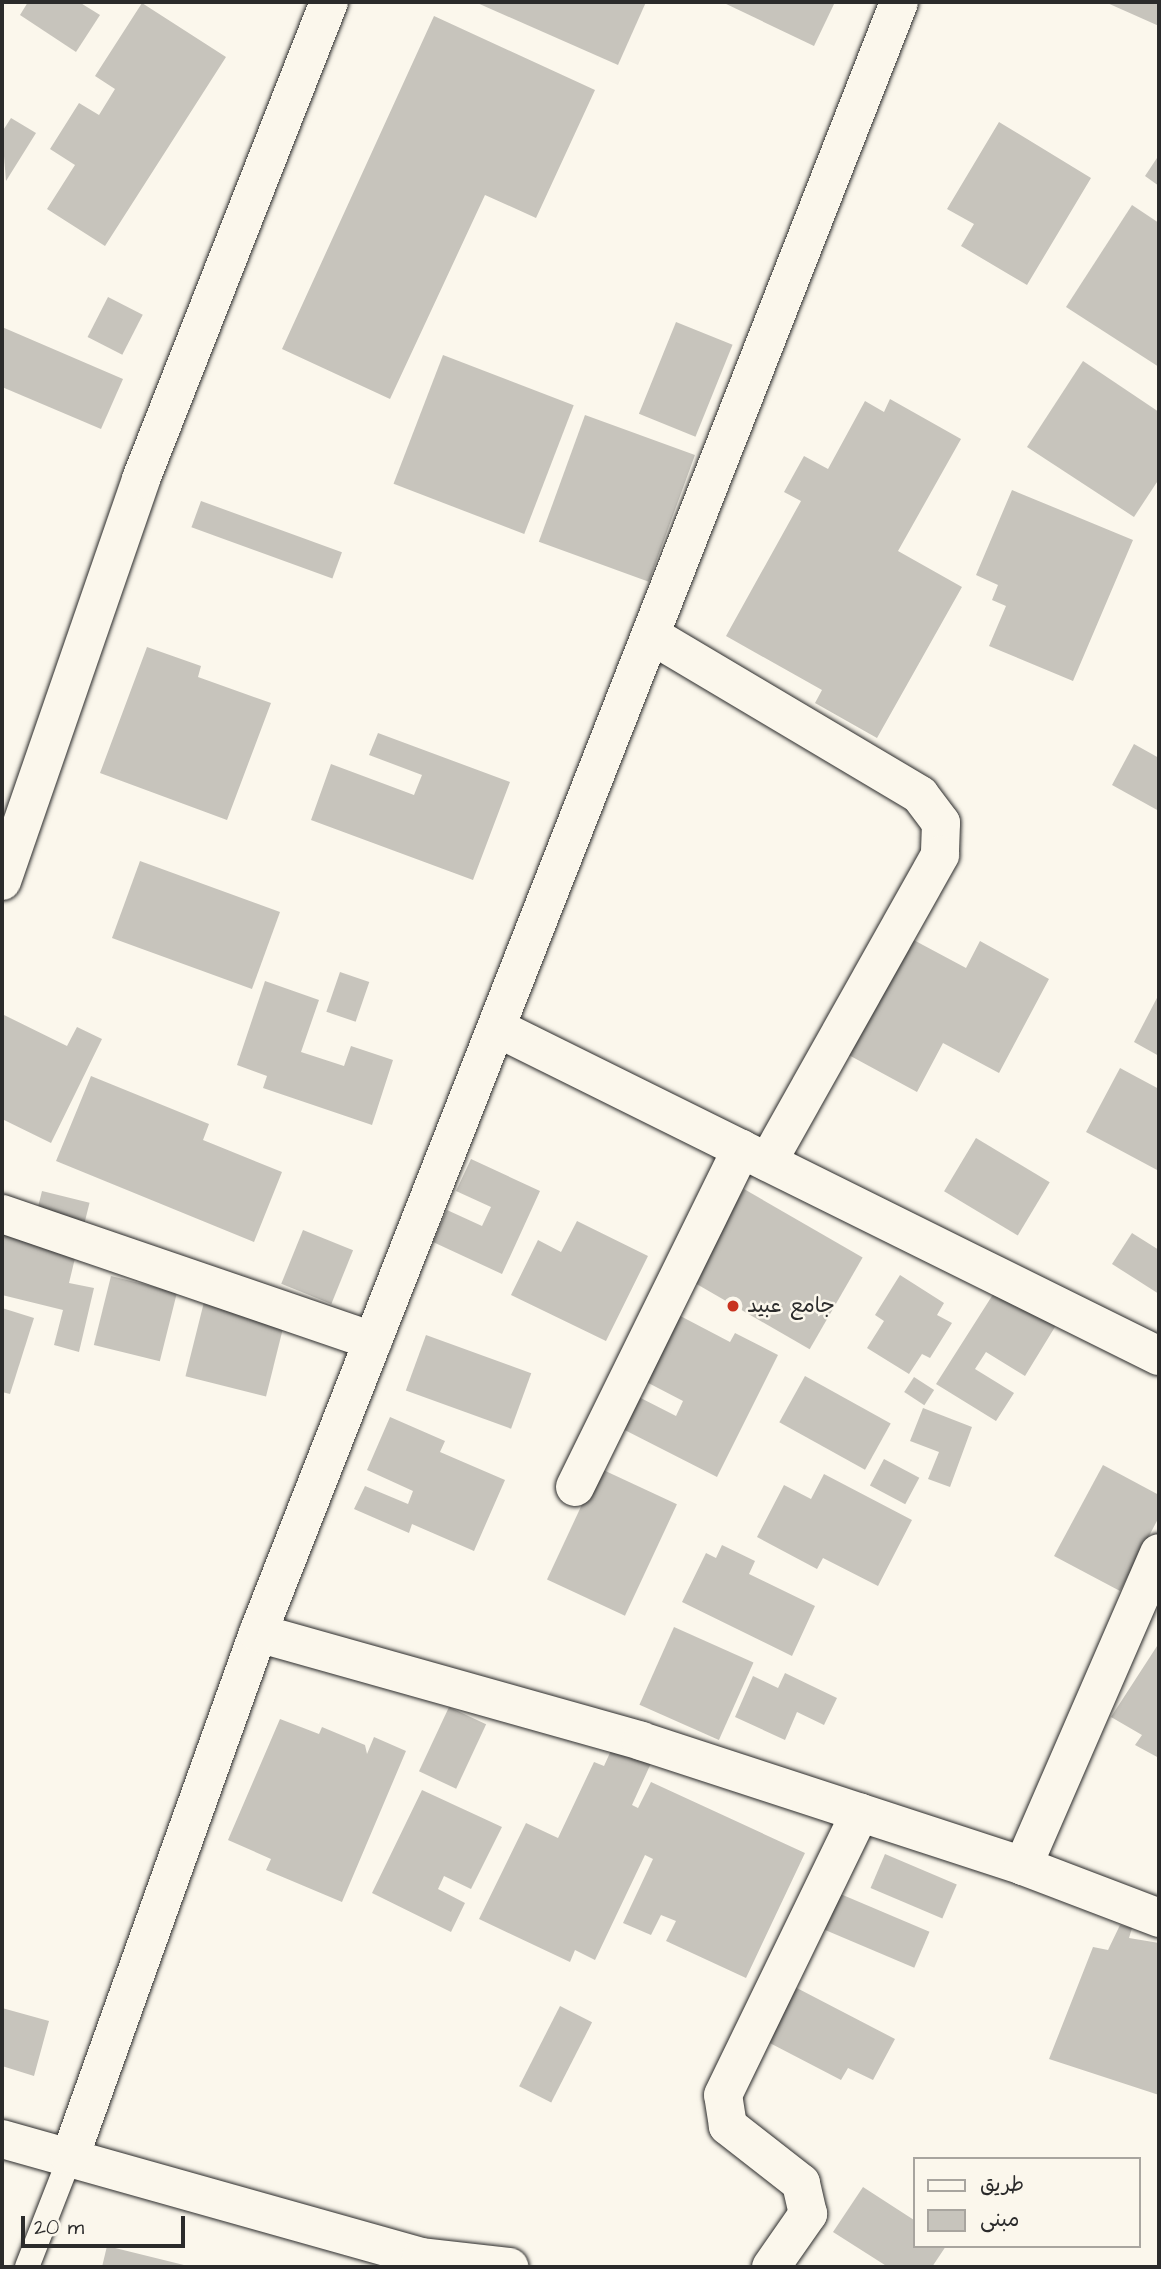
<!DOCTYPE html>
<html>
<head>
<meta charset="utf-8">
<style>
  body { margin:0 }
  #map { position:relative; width:1161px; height:2269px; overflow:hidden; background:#fbf7ec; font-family:"Architects Daughter","Playpen Sans Arabic",sans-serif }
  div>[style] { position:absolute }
  .building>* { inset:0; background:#c7c4bc; transform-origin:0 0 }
  .roads { filter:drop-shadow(0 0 2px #2b2b2b) drop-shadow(0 0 2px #2b2b2b) }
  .lane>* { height:24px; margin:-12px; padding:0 12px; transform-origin:12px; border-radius:12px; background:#fbf7ec }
  .street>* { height:38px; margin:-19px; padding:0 19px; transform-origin:19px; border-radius:19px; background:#fbf7ec }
  .dots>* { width:19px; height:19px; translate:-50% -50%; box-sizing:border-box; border:4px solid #fbf7ec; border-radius:50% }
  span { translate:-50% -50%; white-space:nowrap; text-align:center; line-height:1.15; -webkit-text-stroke:5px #fbf7ec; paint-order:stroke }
  .poi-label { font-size:21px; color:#2b2b2b }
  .left { translate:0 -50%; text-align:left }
  .frame { position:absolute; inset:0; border:4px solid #2b2b2b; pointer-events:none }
  .legend { position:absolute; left:913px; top:2157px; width:228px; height:91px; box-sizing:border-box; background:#fbf7ec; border:2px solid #a8a59f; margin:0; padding:9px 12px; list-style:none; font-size:21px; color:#2b2b2b }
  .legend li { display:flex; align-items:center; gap:14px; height:35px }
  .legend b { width:35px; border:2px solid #a8a59f }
  .scale { position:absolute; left:21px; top:2216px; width:164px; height:32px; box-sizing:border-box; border:4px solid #2b2b2b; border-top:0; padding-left:9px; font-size:21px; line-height:24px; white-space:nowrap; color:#2b2b2b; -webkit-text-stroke:5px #fbf7ec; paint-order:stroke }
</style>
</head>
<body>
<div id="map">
  <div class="building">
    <i style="clip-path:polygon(28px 2px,79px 2px,100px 15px,76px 52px,20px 15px)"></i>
    <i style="clip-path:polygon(475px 2px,646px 2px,618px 65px)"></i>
    <i style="clip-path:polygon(722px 2px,835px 2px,814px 46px)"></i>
    <i style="clip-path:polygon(1105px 2px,1159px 2px,1159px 26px)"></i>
    <i style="clip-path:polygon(142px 3px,226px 57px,105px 246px,47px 209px,75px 165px,50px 149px,79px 103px,99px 115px,115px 89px,95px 76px)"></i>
    <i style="clip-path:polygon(434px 16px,595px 90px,536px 218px,485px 195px,390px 399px,282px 349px)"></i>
    <i style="clip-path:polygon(11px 118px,36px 133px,6px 181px,2px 132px)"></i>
    <i style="clip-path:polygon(999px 122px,1091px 178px,1027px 285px,961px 246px,974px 224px,947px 209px)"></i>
    <i style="clip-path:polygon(1159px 155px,1159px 186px,1145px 176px)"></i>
    <i style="clip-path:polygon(1132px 205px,1159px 223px,1159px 367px,1066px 307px)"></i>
    <i style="left:108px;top:297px;width:39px;height:45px;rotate:27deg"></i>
    <i style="left:676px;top:322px;width:61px;height:99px;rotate:22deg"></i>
    <i style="clip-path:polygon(2px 327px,123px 379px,101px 429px,2px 387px)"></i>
    <i style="left:443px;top:355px;width:140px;height:138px;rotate:21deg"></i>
    <i style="clip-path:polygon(1083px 361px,1159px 412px,1159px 479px,1134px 517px,1027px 447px)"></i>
    <i style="clip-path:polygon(890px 399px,961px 439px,898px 551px,962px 587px,877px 738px,815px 703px,822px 690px,726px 636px,801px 501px,784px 492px,804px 456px,828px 469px,865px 401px,884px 412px)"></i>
    <i style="left:585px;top:415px;width:117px;height:135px;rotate:20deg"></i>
    <i style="clip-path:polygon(1012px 490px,1133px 540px,1073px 681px,989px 646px,1006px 606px,992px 600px,998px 585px,976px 575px)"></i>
    <i style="left:201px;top:501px;width:150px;height:28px;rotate:20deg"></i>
    <i style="clip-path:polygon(147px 647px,201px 666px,198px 677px,271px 703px,227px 820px,100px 773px)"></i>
    <i style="clip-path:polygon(378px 733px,510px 782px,473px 880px,311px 820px,331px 764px,414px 795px,422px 775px,369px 755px)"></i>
    <i style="clip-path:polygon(1134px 744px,1159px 758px,1159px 811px,1112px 785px)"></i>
    <i style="left:140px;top:861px;width:149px;height:82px;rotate:20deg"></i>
    <i style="clip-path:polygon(908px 937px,966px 968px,980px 941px,1049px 979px,999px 1073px,943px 1043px,917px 1092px,845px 1053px)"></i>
    <i style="left:340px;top:972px;width:31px;height:42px;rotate:19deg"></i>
    <i style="clip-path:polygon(265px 981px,319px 1000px,301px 1052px,344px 1066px,351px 1046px,393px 1060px,372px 1125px,263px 1088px,267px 1076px,237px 1065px)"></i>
    <i style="clip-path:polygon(1159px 994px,1159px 1056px,1134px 1042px)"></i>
    <i style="clip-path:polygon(2px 1014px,67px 1046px,77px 1027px,102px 1039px,51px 1143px,2px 1119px)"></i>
    <i style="clip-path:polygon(1120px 1068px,1159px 1089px,1159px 1171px,1086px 1132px)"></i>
    <i style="clip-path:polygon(91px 1076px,209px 1124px,203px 1140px,282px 1172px,254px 1242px,56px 1161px)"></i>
    <i style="left:976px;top:1138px;width:86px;height:62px;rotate:31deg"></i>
    <i style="clip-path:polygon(471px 1159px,540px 1191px,502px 1274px,433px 1242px,447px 1210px,482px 1226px,491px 1207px,456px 1191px)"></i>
    <i style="left:744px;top:1189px;width:137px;height:106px;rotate:30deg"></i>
    <i style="left:42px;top:1191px;width:49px;height:20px;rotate:14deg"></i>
    <i style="clip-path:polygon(577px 1221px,648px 1256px,606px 1341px,511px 1295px,538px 1240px,561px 1252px)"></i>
    <i style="left:303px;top:1230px;width:54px;height:58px;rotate:22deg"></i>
    <i style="clip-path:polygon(2px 1232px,77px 1250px,69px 1283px,94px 1288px,79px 1352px,54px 1345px,63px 1310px,2px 1295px)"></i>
    <i style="clip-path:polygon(1132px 1233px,1159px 1250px,1159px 1294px,1112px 1264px)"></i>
    <i style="clip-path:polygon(900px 1275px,944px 1303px,937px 1315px,952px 1323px,930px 1358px,922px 1354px,909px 1374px,867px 1348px,884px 1321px,875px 1315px)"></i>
    <i style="left:111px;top:1276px;width:68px;height:71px;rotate:14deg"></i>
    <i style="clip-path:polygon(999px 1285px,1058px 1322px,1025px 1376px,986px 1352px,975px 1369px,1014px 1393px,996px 1421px,936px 1384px)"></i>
    <i style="left:207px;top:1290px;width:83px;height:89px;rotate:14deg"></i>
    <i style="clip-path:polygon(2px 1308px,34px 1318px,10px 1394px,2px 1392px)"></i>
    <i style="clip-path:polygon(667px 1309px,730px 1342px,735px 1333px,778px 1355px,717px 1477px,609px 1422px,625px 1390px,676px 1416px,683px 1401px,633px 1375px)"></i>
    <i style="left:426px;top:1335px;width:112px;height:59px;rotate:20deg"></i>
    <i style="left:805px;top:1376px;width:98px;height:53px;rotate:29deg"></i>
    <i style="left:914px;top:1377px;width:24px;height:18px;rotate:33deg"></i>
    <i style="clip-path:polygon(923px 1408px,972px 1427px,950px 1487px,928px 1479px,939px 1452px,910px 1441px)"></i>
    <i style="clip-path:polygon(390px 1417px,445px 1441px,440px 1452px,505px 1480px,474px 1551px,412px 1524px,409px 1533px,354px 1509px,365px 1486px,408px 1504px,413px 1491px,367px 1470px)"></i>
    <i style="left:884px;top:1459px;width:40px;height:30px;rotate:28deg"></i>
    <i style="clip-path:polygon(1103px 1465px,1159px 1495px,1159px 1517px,1120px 1591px,1054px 1556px)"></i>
    <i style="left:599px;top:1468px;width:86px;height:123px;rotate:25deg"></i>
    <i style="clip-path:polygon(824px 1474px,912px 1520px,878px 1586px,823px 1558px,817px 1569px,757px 1537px,784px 1485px,811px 1499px)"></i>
    <i style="clip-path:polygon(722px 1545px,755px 1561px,749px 1574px,815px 1606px,792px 1656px,682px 1602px,706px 1553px,716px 1558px)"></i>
    <i style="left:674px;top:1627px;width:87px;height:85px;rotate:24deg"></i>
    <i style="clip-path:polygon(1159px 1643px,1159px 1758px,1135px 1745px,1142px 1735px,1111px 1717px)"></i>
    <i style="clip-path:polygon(785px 1673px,837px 1698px,824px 1725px,797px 1712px,785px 1740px,735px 1717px,753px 1676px,778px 1688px)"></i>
    <i style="left:449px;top:1707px;width:41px;height:71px;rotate:25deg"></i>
    <i style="clip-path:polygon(280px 1719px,319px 1734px,322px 1727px,365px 1745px,367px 1754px,374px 1737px,406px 1751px,342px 1902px,266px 1870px,271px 1859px,228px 1840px)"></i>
    <i style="clip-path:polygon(614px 1744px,652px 1761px,632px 1805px,638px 1808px,651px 1782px,805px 1853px,746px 1978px,666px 1941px,676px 1921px,661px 1915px,651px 1935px,623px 1923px,653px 1859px,645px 1855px,595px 1960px,575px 1950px,570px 1962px,479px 1919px,526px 1823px,558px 1838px,594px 1762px,604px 1766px)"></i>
    <i style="clip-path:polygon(422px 1790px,502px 1827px,471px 1889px,444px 1876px,438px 1889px,465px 1903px,451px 1932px,372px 1893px)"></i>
    <i style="left:885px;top:1854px;width:78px;height:37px;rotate:23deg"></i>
    <i style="left:831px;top:1890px;width:107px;height:39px;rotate:23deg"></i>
    <i style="clip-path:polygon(1120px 1925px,1132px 1928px,1129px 1938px,1159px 1943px,1159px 2095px,1049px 2059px,1093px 1947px,1108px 1950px)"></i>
    <i style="clip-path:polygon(793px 1986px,895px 2039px,873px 2080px,848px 2068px,841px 2080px,764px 2040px)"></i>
    <i style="left:560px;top:2006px;width:36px;height:90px;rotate:27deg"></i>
    <i style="clip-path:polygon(2px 2008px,49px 2021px,34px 2076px,2px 2066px)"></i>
    <i style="clip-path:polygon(863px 2187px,914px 2220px,914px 2246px,946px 2246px,932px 2267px,888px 2267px,833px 2232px)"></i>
    <i style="clip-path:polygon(107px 2246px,188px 2266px,188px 2267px,102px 2267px)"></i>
  </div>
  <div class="roads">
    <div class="lane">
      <i style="left:27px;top:2267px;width:118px;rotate:-68.6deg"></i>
    </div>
    <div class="street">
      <i style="left:651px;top:635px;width:313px;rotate:30.7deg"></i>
      <i style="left:920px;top:795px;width:35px;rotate:53deg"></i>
      <i style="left:941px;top:823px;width:32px;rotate:92deg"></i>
      <i style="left:940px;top:855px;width:352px;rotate:119.3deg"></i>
      <i style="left:2px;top:881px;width:425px;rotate:-70.9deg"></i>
      <i style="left:141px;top:479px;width:513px;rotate:-68.49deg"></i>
      <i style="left:497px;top:1028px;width:739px;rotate:26.36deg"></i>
      <i style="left:2px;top:1214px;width:392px;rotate:18.9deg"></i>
      <i style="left:575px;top:1487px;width:377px;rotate:-63.8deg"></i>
      <i style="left:258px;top:1633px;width:398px;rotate:15.7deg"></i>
      <i style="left:641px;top:1741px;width:402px;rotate:18.1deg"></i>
      <i style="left:1023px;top:1866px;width:146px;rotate:20.9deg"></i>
      <i style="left:1023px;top:1866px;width:341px;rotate:-66.5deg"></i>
      <i style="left:2px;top:2139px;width:435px;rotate:15.7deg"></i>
      <i style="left:421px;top:2257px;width:89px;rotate:6.5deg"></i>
      <i style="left:70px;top:2157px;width:557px;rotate:-70.26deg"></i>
      <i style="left:258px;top:1633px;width:1752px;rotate:-68.54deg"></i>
      <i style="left:771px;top:2267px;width:65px;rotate:-55.1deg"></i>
      <i style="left:808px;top:2214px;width:32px;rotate:-103deg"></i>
      <i style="left:801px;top:2183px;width:93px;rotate:-142deg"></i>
      <i style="left:728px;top:2126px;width:31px;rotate:-99deg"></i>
      <i style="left:723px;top:2095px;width:314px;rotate:-64.1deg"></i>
    </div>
  </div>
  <div class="dots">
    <i style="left:733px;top:1306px;background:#c8321e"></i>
  </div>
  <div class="poi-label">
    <span class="left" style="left:747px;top:1306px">جامع عبيد</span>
  </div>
  <div class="frame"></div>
  <ul class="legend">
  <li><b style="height:9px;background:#fbf7ec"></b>طريق</li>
  <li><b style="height:19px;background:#c7c4bc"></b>مبنى</li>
  </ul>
  <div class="scale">20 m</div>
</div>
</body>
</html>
